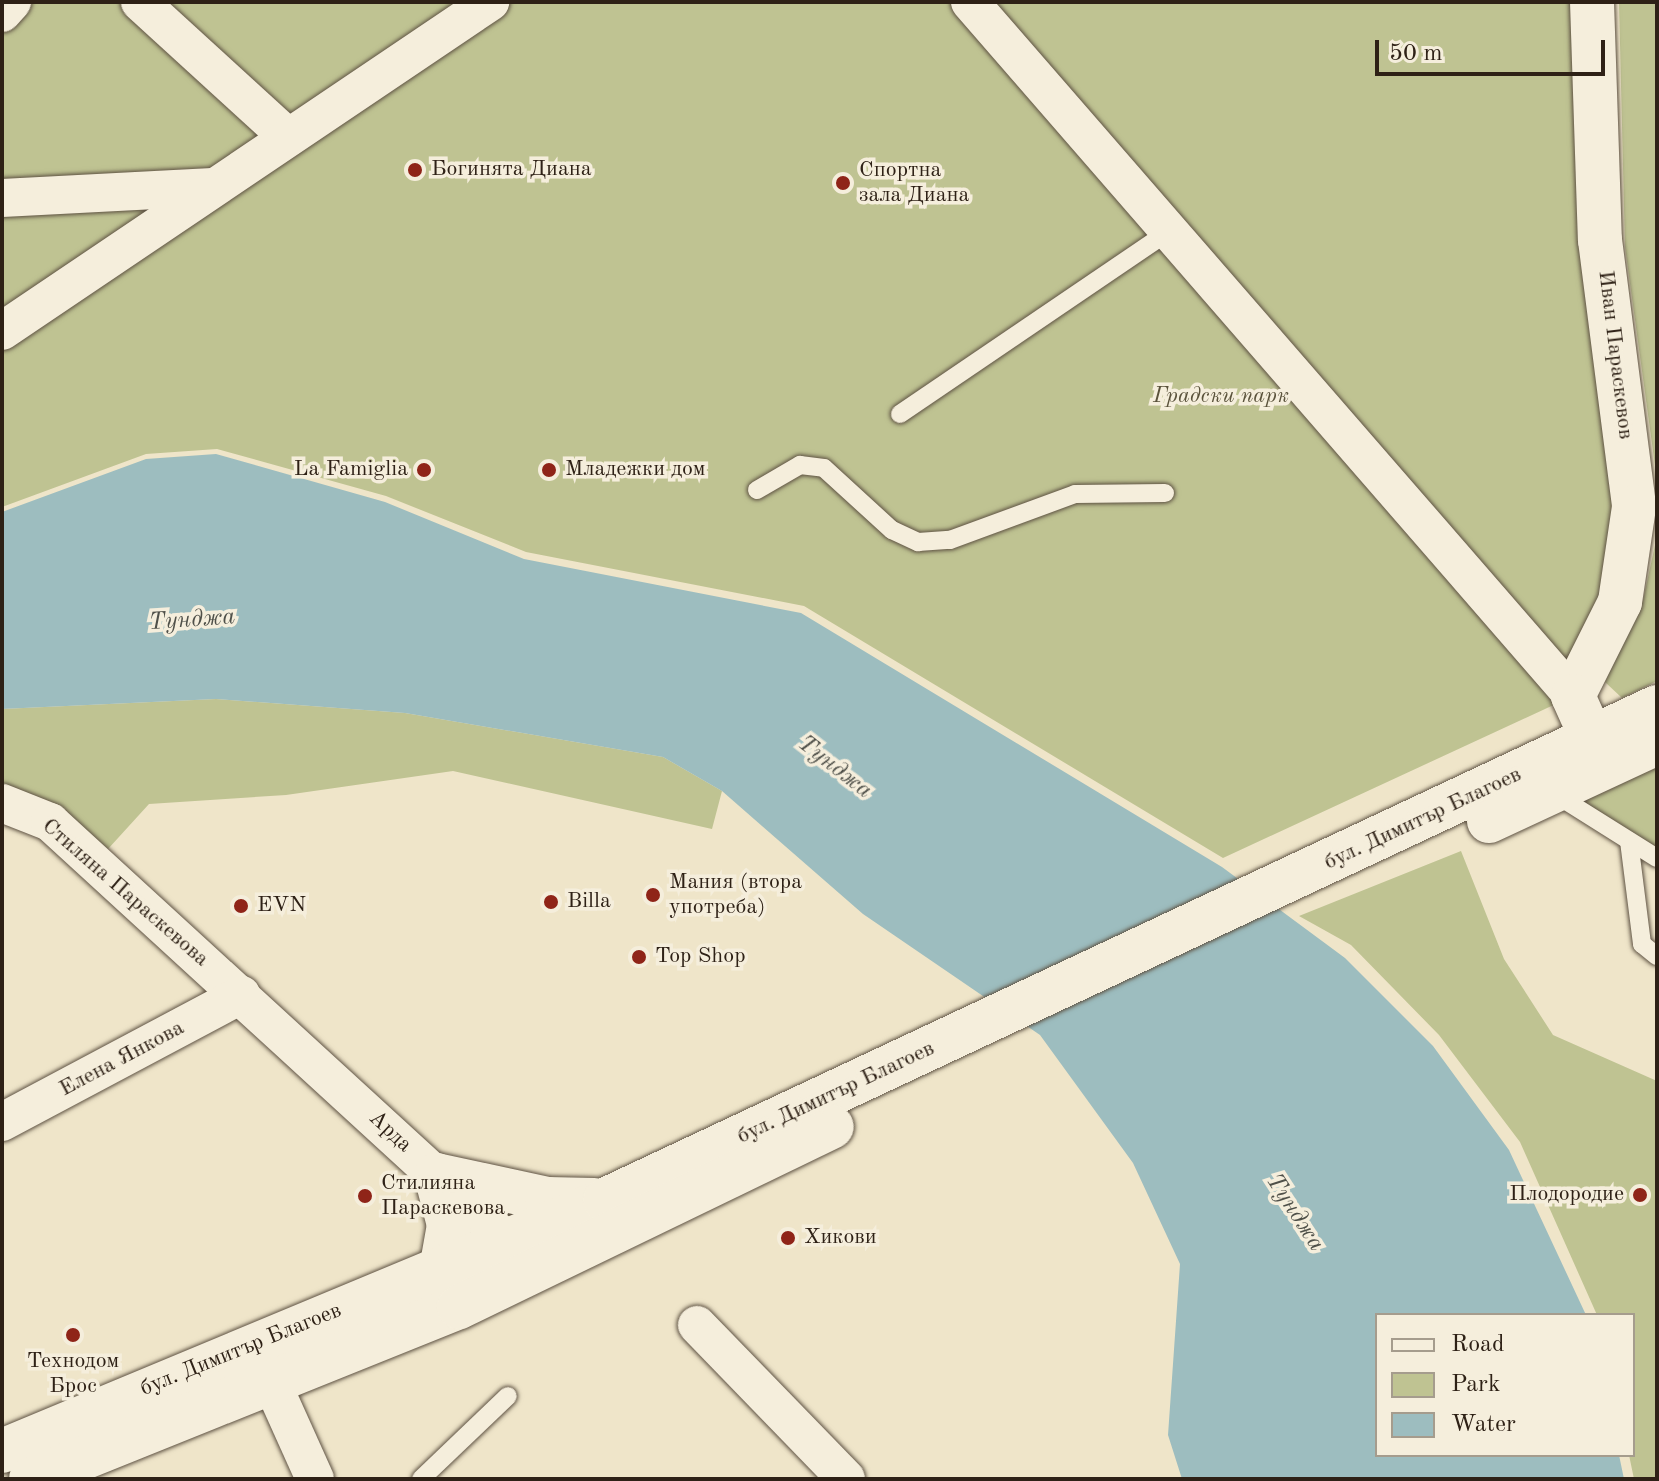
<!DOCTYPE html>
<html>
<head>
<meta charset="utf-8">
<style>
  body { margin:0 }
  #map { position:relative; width:1659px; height:1481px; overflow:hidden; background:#efe5c9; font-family:"Old Standard TT",serif }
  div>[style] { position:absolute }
  .green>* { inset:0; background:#bfc392 }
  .water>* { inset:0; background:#9dbdbf }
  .roads { filter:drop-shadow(0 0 2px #5e5243) drop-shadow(0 0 2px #5e5243) }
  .lane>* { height:18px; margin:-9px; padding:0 9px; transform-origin:9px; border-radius:9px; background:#f5eedc }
  .street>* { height:38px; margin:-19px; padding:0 19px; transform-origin:19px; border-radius:19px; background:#f5eedc }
  .secondary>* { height:44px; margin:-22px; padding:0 22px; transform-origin:22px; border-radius:22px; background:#f5eedc }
  .dots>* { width:22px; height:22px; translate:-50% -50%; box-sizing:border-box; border:4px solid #f5eedc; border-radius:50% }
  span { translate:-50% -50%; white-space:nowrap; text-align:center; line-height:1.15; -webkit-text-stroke:7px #f5eedc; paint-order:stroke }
  .poi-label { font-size:22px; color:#2e2116 }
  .left { translate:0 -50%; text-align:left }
  .right { translate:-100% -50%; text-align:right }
  .street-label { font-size:22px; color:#2e2116 }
  .park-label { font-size:22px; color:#5a523b; font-style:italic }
  .water-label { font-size:24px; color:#4f5049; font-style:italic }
  .frame { position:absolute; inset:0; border:4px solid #2e2116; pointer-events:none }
  .legend { position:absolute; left:1375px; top:1313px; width:260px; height:144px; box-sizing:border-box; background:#f5eedc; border:2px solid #a59c8d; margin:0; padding:10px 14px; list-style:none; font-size:24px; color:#2e2116 }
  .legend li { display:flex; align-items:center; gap:16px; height:40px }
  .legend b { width:40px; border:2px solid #a59c8d }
  .scale { position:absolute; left:1375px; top:40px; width:230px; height:36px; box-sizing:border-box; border:4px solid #2e2116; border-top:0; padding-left:10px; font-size:24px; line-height:28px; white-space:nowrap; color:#2e2116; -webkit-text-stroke:6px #f5eedc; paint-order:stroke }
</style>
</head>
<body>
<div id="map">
  <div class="green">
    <i style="clip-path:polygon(2px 2px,1592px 2px,1634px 507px,1573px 696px,1223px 858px,804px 606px,526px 552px,386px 496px,217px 449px,146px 454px,2px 507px)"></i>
    <i style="clip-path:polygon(1619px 2px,1657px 2px,1657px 480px,1625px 247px)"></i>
    <i style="clip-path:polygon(1657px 536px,1657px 681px,1622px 698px,1605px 682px,1643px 600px)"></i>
    <i style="clip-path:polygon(216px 699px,405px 713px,663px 757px,722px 791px,712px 829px,453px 771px,286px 795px,149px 804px,108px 849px,51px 802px,2px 784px,2px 709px)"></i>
    <i style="clip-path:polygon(1657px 743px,1657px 858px,1553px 792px)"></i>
    <i style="clip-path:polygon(1461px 851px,1504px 959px,1553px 1035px,1657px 1081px,1657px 1479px,1634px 1479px,1629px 1455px,1633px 1315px,1597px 1315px,1520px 1142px,1439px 1035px,1351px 945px,1299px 916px)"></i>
  </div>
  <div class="water">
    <i style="clip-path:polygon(216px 454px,385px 502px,524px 559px,801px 613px,1222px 867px,1345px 958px,1433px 1046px,1509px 1150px,1586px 1315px,1377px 1315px,1377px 1455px,1619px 1455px,1624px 1479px,1182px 1479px,1168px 1435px,1180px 1264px,1133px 1163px,1040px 1035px,863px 914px,722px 791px,663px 757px,405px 713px,216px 699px,2px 709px,2px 512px,146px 459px)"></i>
  </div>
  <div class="roads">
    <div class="lane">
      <i style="left:900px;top:414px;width:322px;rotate:-34.2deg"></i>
      <i style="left:757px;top:490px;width:50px;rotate:-30.2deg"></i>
      <i style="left:800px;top:465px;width:24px;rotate:7deg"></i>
      <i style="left:824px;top:468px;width:92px;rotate:42.4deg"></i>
      <i style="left:892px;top:530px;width:29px;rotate:25deg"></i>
      <i style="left:918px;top:542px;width:32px;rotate:-4deg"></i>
      <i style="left:950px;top:540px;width:133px;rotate:-20.2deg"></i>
      <i style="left:1075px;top:494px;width:90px;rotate:-0.6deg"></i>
      <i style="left:1555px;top:794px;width:120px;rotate:32.1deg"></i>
      <i style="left:1629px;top:841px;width:104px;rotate:82.8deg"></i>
      <i style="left:1642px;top:944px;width:19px;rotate:39deg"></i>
      <i style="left:421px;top:1479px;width:120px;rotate:-43.7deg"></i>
    </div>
    <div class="street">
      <i style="left:140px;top:2px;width:200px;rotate:42.4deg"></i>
      <i style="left:970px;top:2px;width:919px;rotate:49.01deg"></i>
      <i style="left:2px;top:13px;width:15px;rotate:-48deg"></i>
      <i style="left:2px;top:198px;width:211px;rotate:-3deg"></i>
      <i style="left:2px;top:331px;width:589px;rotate:-33.99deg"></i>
      <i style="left:2px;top:803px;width:52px;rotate:21.6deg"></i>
      <i style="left:50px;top:822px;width:646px;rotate:42.49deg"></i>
      <i style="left:2px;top:1122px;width:271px;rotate:-28deg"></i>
      <i style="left:697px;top:1325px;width:214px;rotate:45.9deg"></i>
      <i style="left:271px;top:1381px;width:107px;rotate:65.8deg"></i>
    </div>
    <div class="secondary">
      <i style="left:1592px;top:2px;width:238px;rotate:88.1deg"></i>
      <i style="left:1600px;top:240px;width:269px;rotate:82.7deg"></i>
      <i style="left:1634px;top:507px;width:96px;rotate:98.4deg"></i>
      <i style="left:1620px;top:602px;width:105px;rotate:116.6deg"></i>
      <i style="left:1573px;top:696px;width:73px;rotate:65.9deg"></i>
      <i style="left:1489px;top:821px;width:185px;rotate:-24.9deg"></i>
      <i style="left:441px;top:1270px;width:46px;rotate:-79.9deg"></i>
      <i style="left:449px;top:1225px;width:52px;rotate:-104.6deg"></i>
      <i style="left:436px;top:1175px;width:114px;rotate:12.2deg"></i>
      <i style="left:547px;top:1199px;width:47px;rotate:1.2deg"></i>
      <i style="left:2px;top:1451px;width:653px;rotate:-22.6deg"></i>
      <i style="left:605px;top:1200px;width:1162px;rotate:-25.11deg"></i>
      <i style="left:31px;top:1479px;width:461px;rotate:-21.9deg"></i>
      <i style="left:459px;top:1307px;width:414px;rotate:-25.8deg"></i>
    </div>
  </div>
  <div class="dots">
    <i style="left:415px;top:170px;background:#8f2418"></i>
    <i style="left:843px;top:183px;background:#8f2418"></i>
    <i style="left:424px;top:470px;background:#8f2418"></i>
    <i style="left:549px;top:470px;background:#8f2418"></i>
    <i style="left:653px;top:895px;background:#8f2418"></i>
    <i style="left:551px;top:902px;background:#8f2418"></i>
    <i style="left:241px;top:906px;background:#8f2418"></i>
    <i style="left:639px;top:957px;background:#8f2418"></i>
    <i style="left:1640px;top:1195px;background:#8f2418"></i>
    <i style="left:365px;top:1196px;background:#8f2418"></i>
    <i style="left:788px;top:1238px;background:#8f2418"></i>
    <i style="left:73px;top:1335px;background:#8f2418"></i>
  </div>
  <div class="poi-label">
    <span class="left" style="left:431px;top:170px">Богинята Диана</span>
    <span class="left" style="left:859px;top:183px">Спортна<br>зала Диана</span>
    <span class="right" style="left:408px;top:470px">La Famiglia</span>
    <span class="left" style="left:565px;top:470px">Младежки дом</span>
    <span class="left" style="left:669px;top:895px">Мания (втора<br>употреба)</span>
    <span class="left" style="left:567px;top:902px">Billa</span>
    <span class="left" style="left:257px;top:906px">EVN</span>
    <span class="left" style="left:655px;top:957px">Top Shop</span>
    <span class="left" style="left:381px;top:1196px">Стилияна<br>Параскевова</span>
    <span class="right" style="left:1624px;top:1195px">Плодородие</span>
    <span class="left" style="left:804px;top:1238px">Хикови</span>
    <span style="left:73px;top:1374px">Технодом<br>Брос</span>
  </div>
  <div class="street-label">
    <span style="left:1615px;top:355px;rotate:83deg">Иван Параскевов</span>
    <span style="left:1423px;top:819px;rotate:-25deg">бул. Димитър Благоев</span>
    <span style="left:125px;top:893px;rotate:41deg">Стиляна Параскевова</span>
    <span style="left:122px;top:1059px;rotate:-28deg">Елена Янкова</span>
    <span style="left:836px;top:1093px;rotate:-25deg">бул. Димитър Благоев</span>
    <span style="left:390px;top:1132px;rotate:43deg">Арда</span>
    <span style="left:241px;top:1350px;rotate:-22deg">бул. Димитър Благоев</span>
  </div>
  <div class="park-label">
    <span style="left:1221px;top:397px">Градски парк</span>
  </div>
  <div class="water-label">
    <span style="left:192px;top:621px;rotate:-4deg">Тунджа</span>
    <span style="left:834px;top:768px;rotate:38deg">Тунджа</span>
    <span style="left:1294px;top:1213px;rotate:57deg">Тунджа</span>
  </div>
  <div class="frame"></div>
  <ul class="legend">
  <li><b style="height:10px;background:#f5eedc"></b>Road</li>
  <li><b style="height:22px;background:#bfc392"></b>Park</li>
  <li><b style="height:22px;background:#9dbdbf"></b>Water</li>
  </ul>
  <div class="scale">50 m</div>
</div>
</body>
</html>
